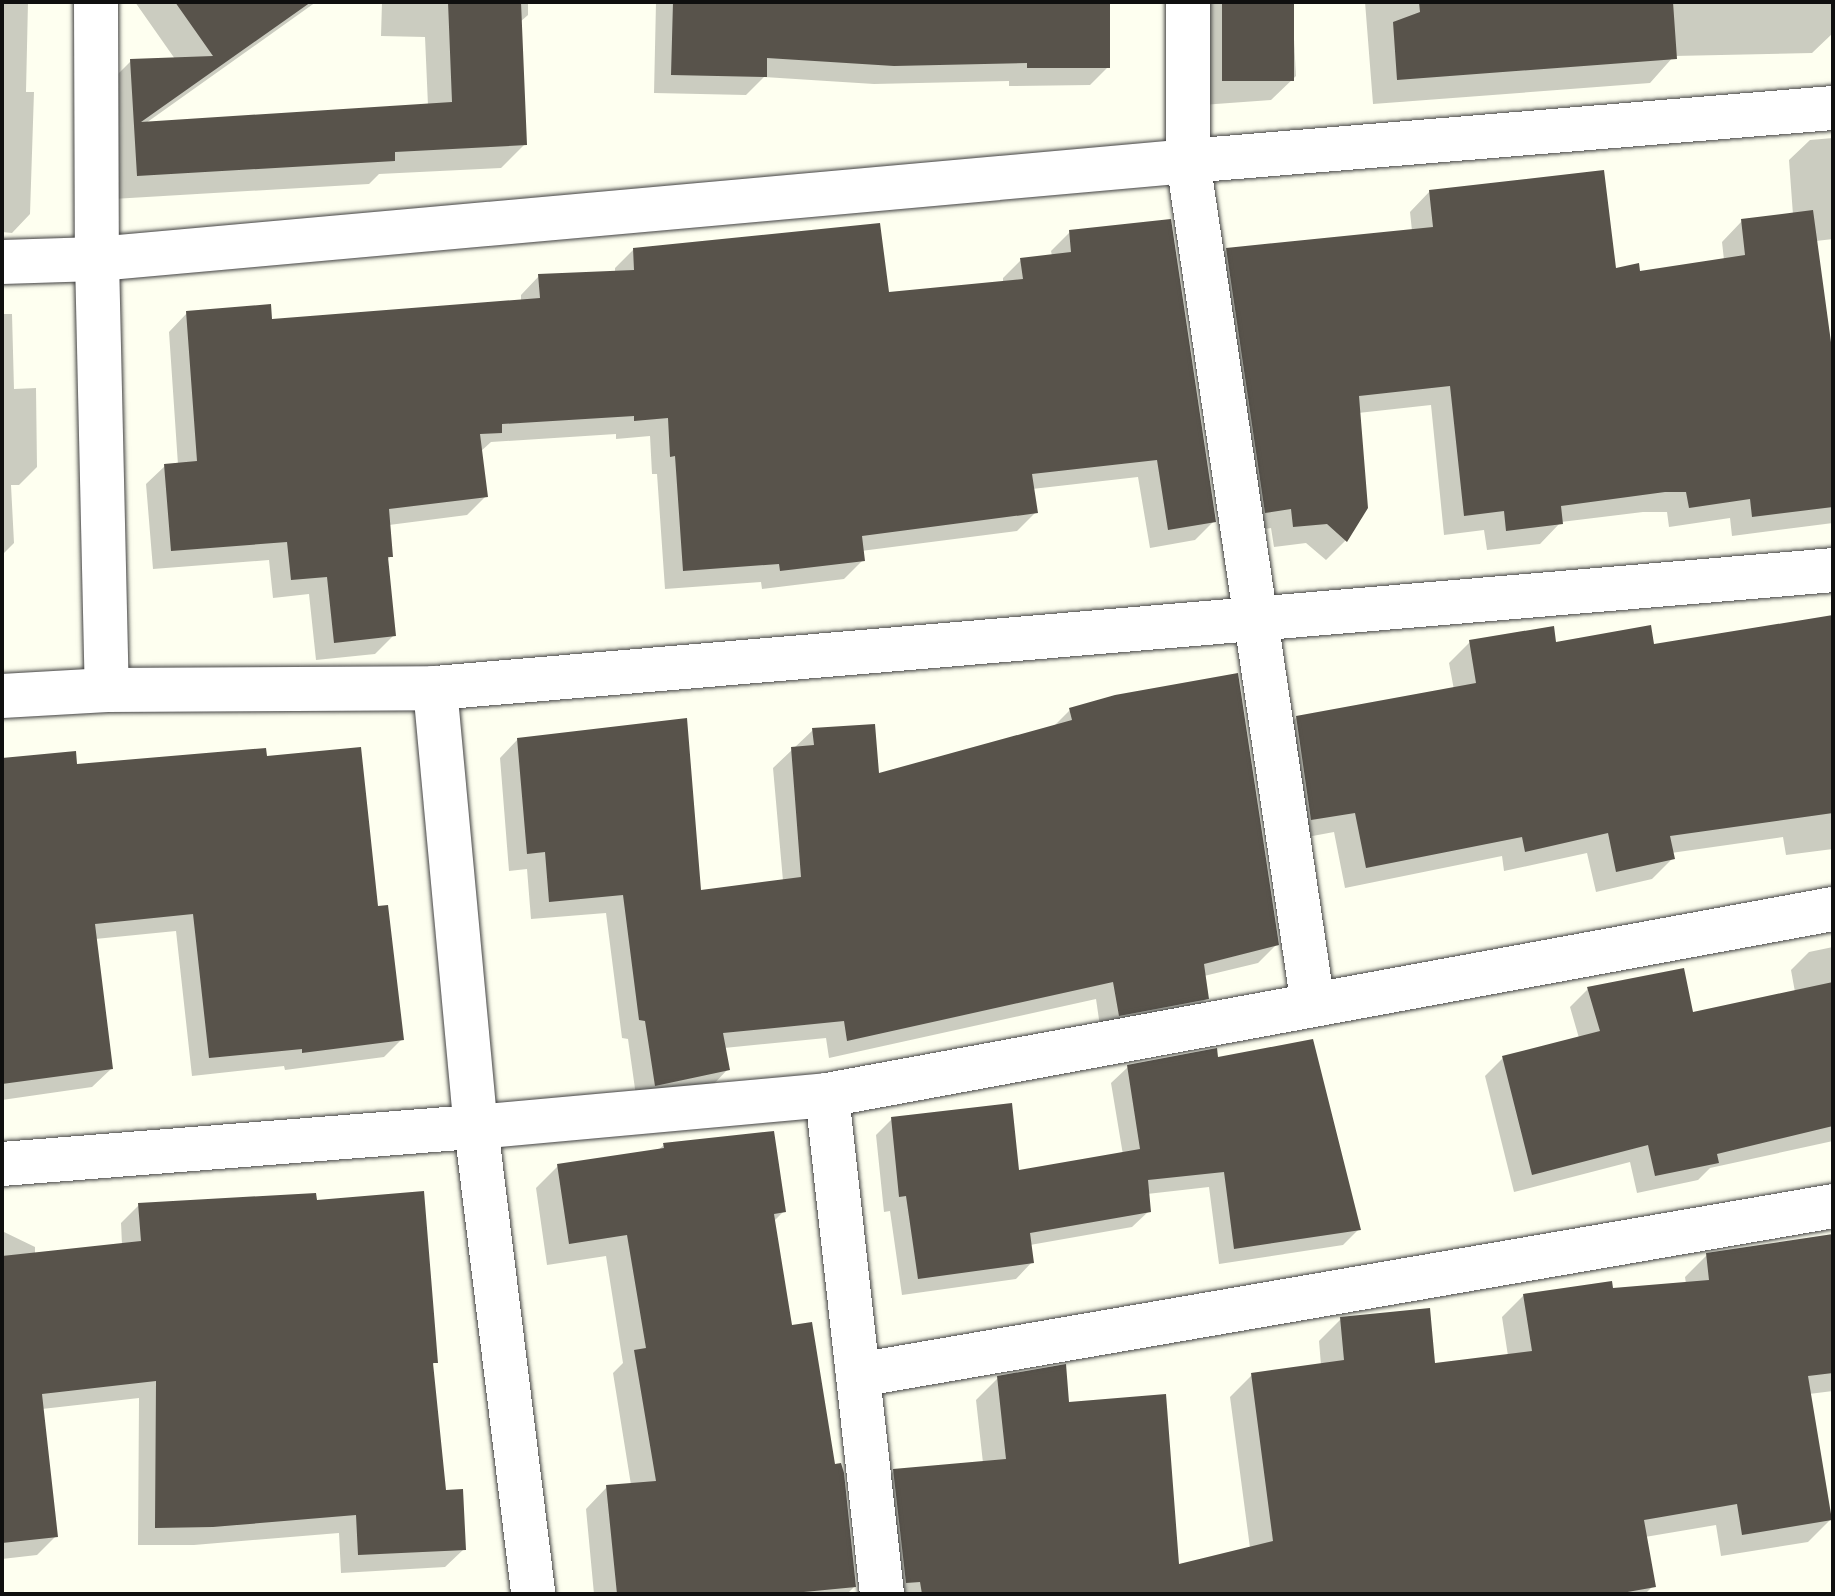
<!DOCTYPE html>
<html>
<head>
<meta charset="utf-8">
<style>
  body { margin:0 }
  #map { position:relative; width:1835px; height:1596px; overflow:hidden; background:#fefff0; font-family:Bitter,serif }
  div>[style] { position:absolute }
  .shadow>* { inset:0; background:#0003 }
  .building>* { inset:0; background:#58534b; transform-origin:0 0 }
  .roads { filter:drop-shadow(0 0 2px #424242) drop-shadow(0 0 2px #424242) }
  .minor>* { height:44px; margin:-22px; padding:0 22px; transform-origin:22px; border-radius:22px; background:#fff }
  span { translate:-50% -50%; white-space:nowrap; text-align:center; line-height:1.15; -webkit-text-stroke:8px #fff; paint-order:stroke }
  .frame { position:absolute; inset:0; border:4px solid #0f0f0f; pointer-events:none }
</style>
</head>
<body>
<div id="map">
  <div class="shadow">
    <i style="clip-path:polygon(2px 2px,28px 2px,26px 92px,34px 92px,30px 214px,12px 233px,2px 232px)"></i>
    <i style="clip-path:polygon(135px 2px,316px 2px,146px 123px,428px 106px,425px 37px,381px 36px,382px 2px,528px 2px,528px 15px,520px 22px,525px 144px,501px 168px,379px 174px,369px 184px,113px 199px,107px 85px,131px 61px,175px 59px)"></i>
    <i style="clip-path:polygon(656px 2px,1108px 2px,1108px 67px,1090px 85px,1009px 86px,1009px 81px,874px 84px,764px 77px,746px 95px,654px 93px)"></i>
    <i style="clip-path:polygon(1197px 2px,1292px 2px,1296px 76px,1271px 100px,1202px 105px)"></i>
    <i style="clip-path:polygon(1365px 2px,1833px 2px,1833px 33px,1812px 53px,1674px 56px,1650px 83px,1373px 104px)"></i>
    <i style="clip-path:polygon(1833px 138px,1833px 239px,1816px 241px,1833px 359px,1833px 523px,1732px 536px,1730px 518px,1669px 527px,1667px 512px,1643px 512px,1561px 522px,1540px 544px,1487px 550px,1484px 530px,1444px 535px,1431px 405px,1358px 413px,1346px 540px,1326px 560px,1306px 543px,1274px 547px,1271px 528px,1246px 532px,1207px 270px,1227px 249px,1412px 231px,1410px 212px,1430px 191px,1614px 271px,1638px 274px,1724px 260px,1722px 242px,1742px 221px,1793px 215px,1789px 160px,1810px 140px)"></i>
    <i style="clip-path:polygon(1070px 232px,1214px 521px,1195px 540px,1150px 548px,1138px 477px,1032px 489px,1036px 512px,1017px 531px,861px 551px,862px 561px,844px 579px,762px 589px,761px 582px,665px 589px,657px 474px,652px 474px,650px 436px,616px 439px,616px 434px,491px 442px,480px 452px,486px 496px,467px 515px,389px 525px,391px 556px,386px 561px,394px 635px,375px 654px,316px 660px,309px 594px,273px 598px,269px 560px,153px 569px,146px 484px,165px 466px,178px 465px,169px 332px,187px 313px,270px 321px,521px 302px,521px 295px,539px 276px,615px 273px,615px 268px,633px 250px,888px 295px,1003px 283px,1003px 278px,1021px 260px,1052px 256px,1051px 251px)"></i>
    <i style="clip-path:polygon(2px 314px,12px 314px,14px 389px,36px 388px,37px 467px,19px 485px,11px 485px,14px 543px,2px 555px)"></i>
    <i style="clip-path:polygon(1833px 618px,1833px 849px,1786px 855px,1783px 837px,1671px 853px,1673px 858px,1652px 879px,1596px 892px,1587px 853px,1504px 871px,1502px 856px,1345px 888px,1334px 832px,1291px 840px,1276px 739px,1296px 718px,1454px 690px,1449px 663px,1470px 642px,1652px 646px)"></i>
    <i style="clip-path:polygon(1070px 710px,1277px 944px,1258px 963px,1204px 976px,1207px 998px,1189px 1016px,1101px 1033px,1096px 999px,829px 1058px,826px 1038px,724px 1048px,728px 1069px,710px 1088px,637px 1103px,628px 1039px,622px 1038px,606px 913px,531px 919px,527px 869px,509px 871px,500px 758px,518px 739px,700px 892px,783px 881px,773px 768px,813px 730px,877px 775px,1053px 727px)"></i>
    <i style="clip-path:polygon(265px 758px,376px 908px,402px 1039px,384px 1057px,285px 1070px,284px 1066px,192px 1076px,176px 931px,95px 939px,111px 1069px,92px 1087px,2px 1100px,2px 764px,76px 766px)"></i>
    <i style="clip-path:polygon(1833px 947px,1833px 1141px,1710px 1168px,1698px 1180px,1637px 1193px,1630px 1162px,1514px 1192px,1485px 1076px,1503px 1058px,1579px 1038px,1570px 1007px,1588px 989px,1691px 1015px,1795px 992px,1791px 970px,1809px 952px)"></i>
    <i style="clip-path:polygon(1216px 1059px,1359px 1229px,1343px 1245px,1219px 1264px,1209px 1187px,1147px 1194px,1149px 1211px,1132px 1227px,1030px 1245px,1032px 1262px,1016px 1279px,902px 1295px,890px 1211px,884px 1212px,876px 1135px,892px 1119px,1018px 1173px,1123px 1155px,1111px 1083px,1128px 1067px)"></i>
    <i style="clip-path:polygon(664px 1145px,784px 1211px,773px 1222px,790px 1327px,854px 1587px,847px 1594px,594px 1594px,586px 1509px,607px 1487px,631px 1485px,613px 1373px,623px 1363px,606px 1256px,547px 1265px,536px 1188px,558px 1166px,657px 1151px)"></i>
    <i style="clip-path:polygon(315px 1202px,435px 1362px,431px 1366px,445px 1492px,464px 1549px,445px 1567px,341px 1573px,339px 1533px,194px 1545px,138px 1545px,139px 1398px,42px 1409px,55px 1537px,37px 1555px,2px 1559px,2px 1231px,35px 1247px,35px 1255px,122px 1245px,121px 1223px,139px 1205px)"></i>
    <i style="clip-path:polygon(1833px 1237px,1833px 1391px,1809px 1394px,1830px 1520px,1808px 1542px,1721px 1556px,1716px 1525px,1645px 1537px,1653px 1586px,1645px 1594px,884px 1594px,872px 1493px,894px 1471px,983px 1463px,976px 1400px,998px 1378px,1068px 1404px,1178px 1566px,1250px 1548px,1230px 1397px,1252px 1375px,1321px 1365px,1319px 1341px,1341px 1319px,1433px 1366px,1508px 1356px,1502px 1317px,1524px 1295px,1686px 1284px,1685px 1277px,1707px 1255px)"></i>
  </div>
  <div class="building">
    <i style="clip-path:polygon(175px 2px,311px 2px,141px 122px,452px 102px,448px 2px,521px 2px,527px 145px,395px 152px,395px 161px,137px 176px,130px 59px,213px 56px)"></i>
    <i style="clip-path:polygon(673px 2px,1110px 2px,1110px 68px,1027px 68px,1027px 63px,894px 66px,767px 58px,767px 77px,671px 75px)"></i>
    <i style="left:1222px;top:2px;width:72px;height:79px"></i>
    <i style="clip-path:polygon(1419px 2px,1673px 2px,1677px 59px,1397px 80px,1393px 22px,1420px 12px)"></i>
    <i style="clip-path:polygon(1604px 170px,1616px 268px,1639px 263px,1640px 271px,1745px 255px,1741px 219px,1813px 210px,1833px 357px,1833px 507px,1752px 517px,1750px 499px,1689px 508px,1686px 492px,1665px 492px,1561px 506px,1563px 524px,1506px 531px,1504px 511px,1464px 516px,1450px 386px,1359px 396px,1368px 508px,1347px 542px,1327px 524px,1293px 527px,1291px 509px,1265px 513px,1226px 248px,1433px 227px,1429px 190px)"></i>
    <i style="clip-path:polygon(1171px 219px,1216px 522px,1168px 530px,1157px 460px,1032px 474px,1038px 513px,862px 536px,865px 561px,780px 571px,779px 564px,683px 571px,675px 456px,670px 457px,668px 418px,634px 421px,634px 416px,502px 424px,502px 433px,480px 434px,488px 497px,389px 509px,393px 557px,388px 557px,396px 636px,334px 643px,327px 577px,291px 580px,287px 542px,171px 551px,164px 464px,197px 461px,186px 311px,271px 304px,272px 319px,540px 298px,538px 274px,634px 270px,633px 248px,880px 223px,889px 292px,1023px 279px,1020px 258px,1071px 252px,1069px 230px)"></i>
    <i style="clip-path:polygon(1833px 615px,1833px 813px,1670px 836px,1675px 859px,1616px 872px,1608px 833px,1525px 852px,1522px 837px,1366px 868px,1355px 813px,1311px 820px,1296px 716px,1476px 683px,1469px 640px,1554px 626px,1556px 642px,1651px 625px,1654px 644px)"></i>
    <i style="clip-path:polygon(1238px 673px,1279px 945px,1204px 964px,1209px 999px,1119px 1016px,1113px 982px,847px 1041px,844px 1021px,723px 1033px,730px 1070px,655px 1086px,645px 1021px,639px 1020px,623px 895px,549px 902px,545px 852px,527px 854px,517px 738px,687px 718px,701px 890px,801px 877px,791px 747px,814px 745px,812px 728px,875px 724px,879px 773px,1072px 720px,1069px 708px,1115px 695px)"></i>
    <i style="clip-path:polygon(361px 747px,378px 906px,388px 905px,404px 1040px,302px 1053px,302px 1049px,209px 1058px,193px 914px,95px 924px,113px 1069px,2px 1084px,2px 758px,76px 751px,77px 764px,266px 748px,267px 756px)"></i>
    <i style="clip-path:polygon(1684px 968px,1693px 1012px,1833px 982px,1833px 1126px,1717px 1154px,1719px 1163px,1655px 1176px,1648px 1145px,1532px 1175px,1502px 1056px,1600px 1031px,1587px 987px)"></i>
    <i style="clip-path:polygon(1313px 1039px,1361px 1230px,1234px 1249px,1224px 1172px,1148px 1180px,1151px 1212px,1030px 1233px,1034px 1263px,918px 1279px,906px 1196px,899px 1197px,891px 1117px,1012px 1103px,1019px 1170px,1140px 1149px,1127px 1065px,1217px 1048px,1218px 1057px)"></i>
    <i style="clip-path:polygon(774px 1131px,786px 1212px,774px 1214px,792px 1325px,812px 1322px,835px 1464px,841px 1463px,844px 1473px,856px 1587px,783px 1594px,617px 1594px,606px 1485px,656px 1481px,634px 1350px,646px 1348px,627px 1235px,569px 1244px,557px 1164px,664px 1148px,663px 1143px)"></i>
    <i style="clip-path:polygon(424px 1191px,438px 1363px,433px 1363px,446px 1490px,463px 1489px,466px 1550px,358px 1555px,356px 1515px,213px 1527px,155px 1528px,156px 1381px,42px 1394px,58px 1537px,2px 1543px,2px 1256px,141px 1241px,138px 1203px,316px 1193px,317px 1200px)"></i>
    <i style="clip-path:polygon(1833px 1234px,1833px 1373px,1808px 1376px,1832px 1520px,1742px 1535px,1737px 1504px,1644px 1520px,1656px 1587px,1616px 1594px,922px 1594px,920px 1582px,906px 1583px,893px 1469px,1006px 1459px,997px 1376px,1066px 1364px,1069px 1402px,1166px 1394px,1179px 1564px,1273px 1541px,1251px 1373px,1344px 1360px,1340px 1317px,1430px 1308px,1435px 1363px,1532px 1351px,1523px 1294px,1612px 1281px,1613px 1288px,1709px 1280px,1706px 1253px)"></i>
  </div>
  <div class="roads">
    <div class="minor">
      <i style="left:96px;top:2px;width:257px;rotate:89.8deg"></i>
      <i style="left:97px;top:259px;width:431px;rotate:88.7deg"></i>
      <i style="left:1188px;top:2px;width:159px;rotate:90deg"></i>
      <i style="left:1188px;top:161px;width:853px;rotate:81.58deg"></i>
      <i style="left:2px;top:262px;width:95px;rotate:-1.8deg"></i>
      <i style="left:97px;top:259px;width:1095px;rotate:-5.13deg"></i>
      <i style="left:1188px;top:161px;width:647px;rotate:-4.7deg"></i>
      <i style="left:435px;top:688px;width:441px;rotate:84.7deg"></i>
      <i style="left:476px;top:1127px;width:470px;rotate:83deg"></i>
      <i style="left:2px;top:696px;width:105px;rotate:-3.3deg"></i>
      <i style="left:107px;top:690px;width:328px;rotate:-0.3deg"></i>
      <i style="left:435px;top:688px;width:1403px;rotate:-4.82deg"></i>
      <i style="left:827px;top:1095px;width:502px;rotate:83.71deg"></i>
      <i style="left:2px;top:1164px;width:475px;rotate:-4.5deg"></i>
      <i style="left:476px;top:1127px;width:352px;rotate:-5.2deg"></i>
      <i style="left:827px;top:1095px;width:1023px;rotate:-10.48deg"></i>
      <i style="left:858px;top:1375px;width:990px;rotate:-9.83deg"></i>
    </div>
  </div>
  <div class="frame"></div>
</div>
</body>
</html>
